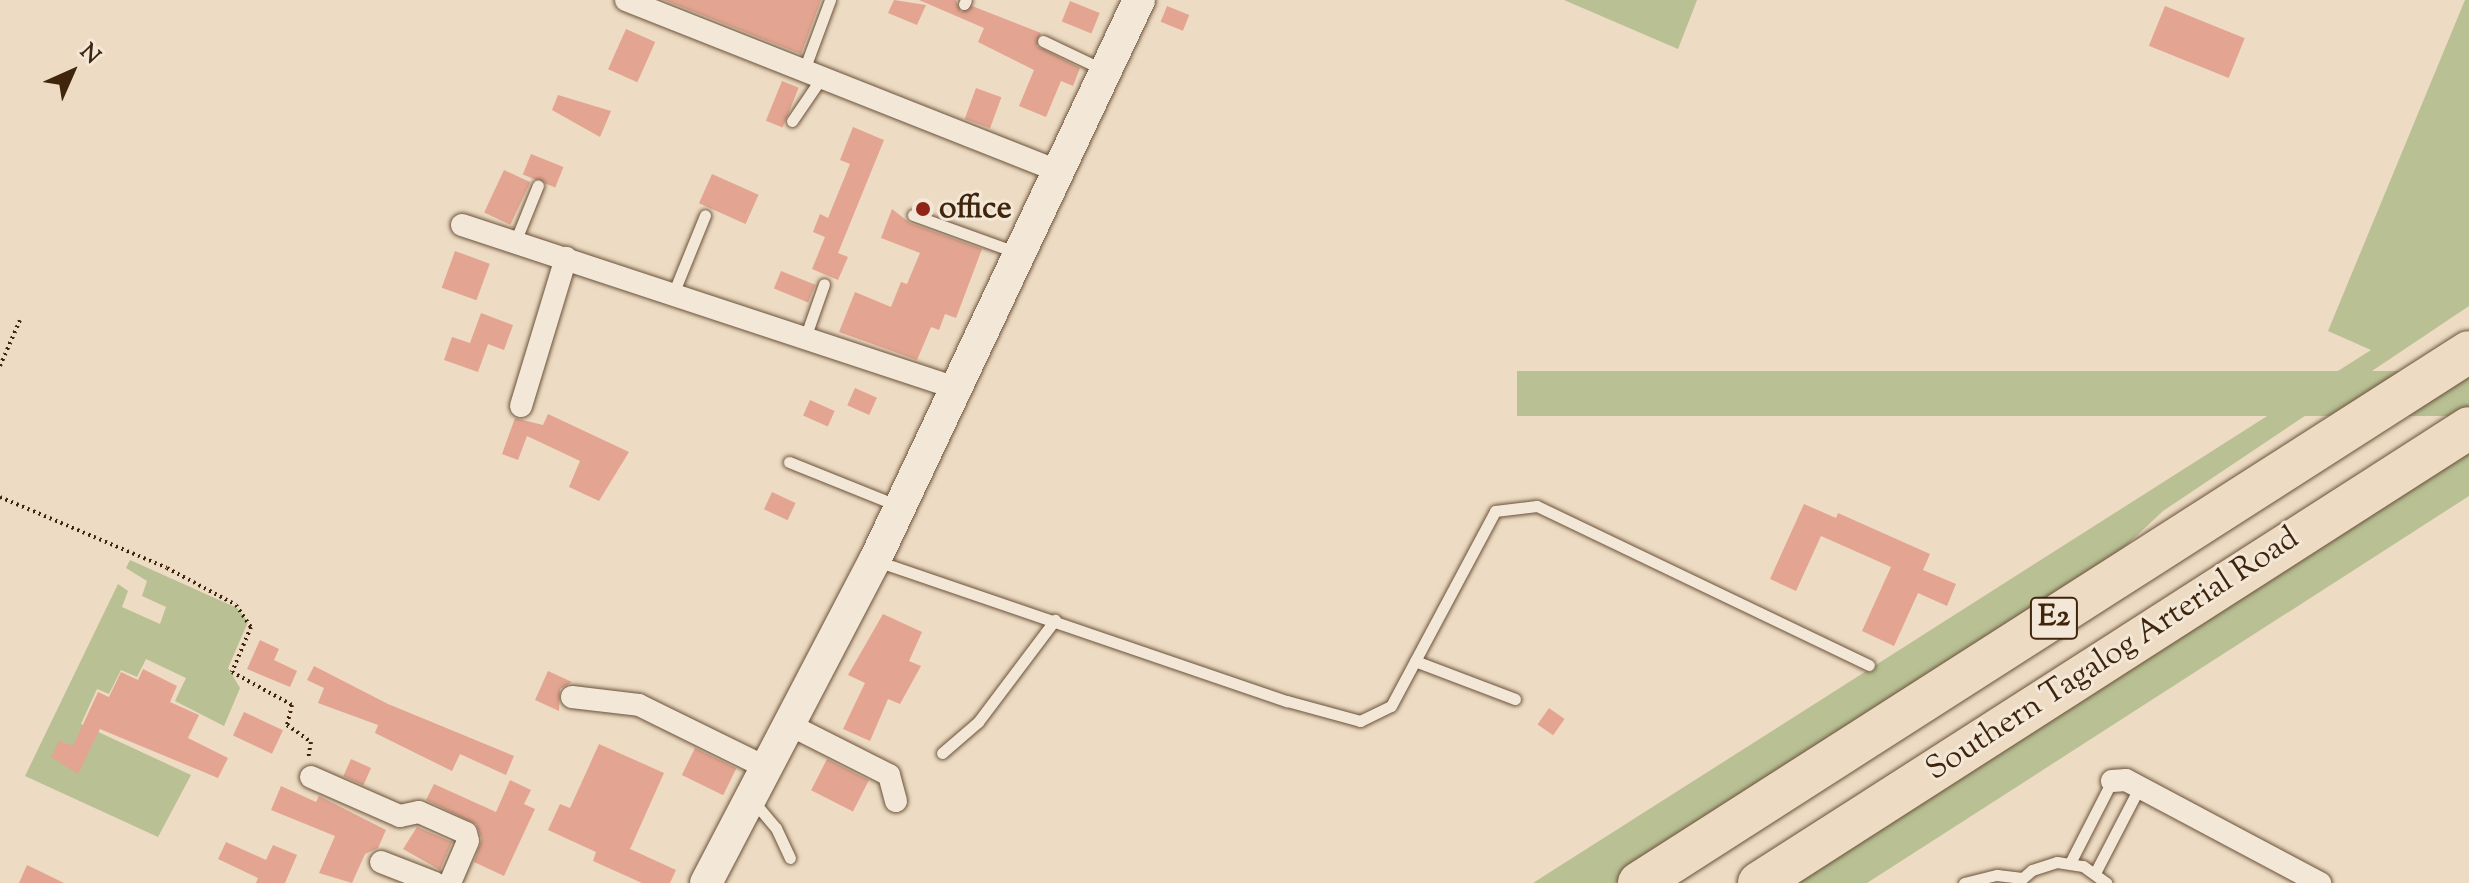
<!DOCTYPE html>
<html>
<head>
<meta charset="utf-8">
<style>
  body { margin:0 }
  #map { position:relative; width:2469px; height:883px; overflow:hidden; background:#eddbc3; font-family:"Sorts Mill Goudy",serif }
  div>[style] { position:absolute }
  .green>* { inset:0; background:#b8c094; transform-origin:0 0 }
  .building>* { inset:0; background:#e3a591; transform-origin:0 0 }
  .path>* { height:4px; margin-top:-2px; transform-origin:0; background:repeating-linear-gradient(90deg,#40250d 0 2px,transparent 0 6px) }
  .roads { filter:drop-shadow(0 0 2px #6b523a) drop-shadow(0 0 2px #6b523a) }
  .lane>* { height:11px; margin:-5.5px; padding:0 5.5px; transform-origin:5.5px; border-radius:5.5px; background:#f3e8d8 }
  .street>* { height:22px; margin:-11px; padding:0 11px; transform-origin:11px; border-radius:11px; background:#f3e8d8 }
  .secondary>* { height:32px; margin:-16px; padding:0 16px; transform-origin:16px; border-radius:16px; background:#f3e8d8 }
  .highway>* { height:42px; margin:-21px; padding:0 21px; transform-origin:21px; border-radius:21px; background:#eddbc3 }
  .dots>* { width:22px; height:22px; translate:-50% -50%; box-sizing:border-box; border:4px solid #f3e8d8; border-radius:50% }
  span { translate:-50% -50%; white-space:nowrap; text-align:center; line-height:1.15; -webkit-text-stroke:6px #f3e8d8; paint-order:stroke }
  .shield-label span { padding:2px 6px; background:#f3e8d8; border:2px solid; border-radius:6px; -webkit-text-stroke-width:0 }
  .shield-label { font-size:30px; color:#40250d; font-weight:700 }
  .poi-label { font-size:32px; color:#40250d; font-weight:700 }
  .left { translate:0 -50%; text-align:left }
  .street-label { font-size:32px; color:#40250d }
  .north { position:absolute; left:32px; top:32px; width:80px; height:80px; -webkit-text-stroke:6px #f3e8d8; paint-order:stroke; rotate:45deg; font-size:22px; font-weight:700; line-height:32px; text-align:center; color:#40250d }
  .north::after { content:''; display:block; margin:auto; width:28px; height:36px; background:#40250d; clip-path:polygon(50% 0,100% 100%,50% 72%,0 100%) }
</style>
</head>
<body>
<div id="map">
  <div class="green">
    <i style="clip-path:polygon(1564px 0,1697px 0,1678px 49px)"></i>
    <i style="clip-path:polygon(2465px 0,2469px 0,2469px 306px,2163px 511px,2085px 584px,1615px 883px,1533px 883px,2371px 350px,2328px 331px)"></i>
    <i style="left:2469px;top:371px;width:45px;height:952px;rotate:90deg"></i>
    <i style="clip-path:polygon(2469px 447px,2469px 496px,1867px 883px,1788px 883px)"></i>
    <i style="clip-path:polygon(130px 560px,237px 608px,248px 622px,228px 668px,240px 688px,224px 726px,175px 701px,186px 678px,146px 659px,137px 677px,121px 670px,109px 694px,97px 689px,81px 724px,191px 775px,158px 837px,25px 776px,118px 584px,128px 591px,122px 607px,160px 624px,166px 607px,142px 596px,147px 581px,126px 568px)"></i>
  </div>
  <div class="building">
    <i style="clip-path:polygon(664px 0,821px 0,801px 54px)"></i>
    <i style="clip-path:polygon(894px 0,926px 5px,917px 25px,888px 13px)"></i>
    <i style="clip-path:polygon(919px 0,956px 0,961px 12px,972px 6px,1041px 33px,1037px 46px,1080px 68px,1073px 86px,1061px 81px,1046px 117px,1019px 106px,1034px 70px,978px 42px,984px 28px)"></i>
    <i style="left:1070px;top:1px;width:32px;height:22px;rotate:22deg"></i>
    <i style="left:1167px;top:6px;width:24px;height:17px;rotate:22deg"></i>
    <i style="left:2165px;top:6px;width:86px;height:43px;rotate:22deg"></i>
    <i style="left:626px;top:29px;width:32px;height:44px;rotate:24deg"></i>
    <i style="left:782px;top:81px;width:18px;height:43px;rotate:22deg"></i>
    <i style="left:976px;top:88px;width:27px;height:33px;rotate:20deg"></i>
    <i style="clip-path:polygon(558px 95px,611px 111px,600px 137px,552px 110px)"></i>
    <i style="clip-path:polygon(853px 127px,884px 140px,838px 253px,848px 257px,838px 280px,812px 269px,825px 237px,813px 232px,820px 214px,828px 218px,850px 164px,840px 160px)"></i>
    <i style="left:531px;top:154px;width:35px;height:22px;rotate:22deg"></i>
    <i style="left:504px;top:170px;width:29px;height:47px;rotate:25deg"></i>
    <i style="left:712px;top:174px;width:51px;height:32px;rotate:24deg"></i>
    <i style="clip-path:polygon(892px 209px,910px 223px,982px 249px,956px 318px,945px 314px,939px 330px,931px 327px,917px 360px,839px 332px,855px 292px,891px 307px,901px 282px,907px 284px,920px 253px,881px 238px)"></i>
    <i style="left:455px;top:251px;width:37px;height:39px;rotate:20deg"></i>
    <i style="left:781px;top:271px;width:37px;height:19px;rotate:22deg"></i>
    <i style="clip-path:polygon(481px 313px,513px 325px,504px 350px,488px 344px,478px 372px,444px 360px,452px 337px,470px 343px)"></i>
    <i style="left:855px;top:388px;width:24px;height:19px;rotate:24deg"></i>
    <i style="left:810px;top:400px;width:27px;height:17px;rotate:24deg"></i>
    <i style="clip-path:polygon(548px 414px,629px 452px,599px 501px,569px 487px,580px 461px,527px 436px,518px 460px,502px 454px,515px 418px,543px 425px)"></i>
    <i style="left:772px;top:492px;width:26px;height:19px;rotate:25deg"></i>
    <i style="clip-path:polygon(1804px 504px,1836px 518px,1838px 513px,1930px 554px,1923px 570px,1956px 584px,1947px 606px,1918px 593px,1894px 646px,1862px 631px,1891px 567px,1821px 536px,1796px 591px,1770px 579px)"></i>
    <i style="clip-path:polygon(883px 614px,922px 632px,909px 661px,921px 666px,900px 704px,888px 699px,870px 741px,843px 729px,865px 683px,848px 675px)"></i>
    <i style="clip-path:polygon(260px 640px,279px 649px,274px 660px,297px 671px,290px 687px,247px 669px)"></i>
    <i style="clip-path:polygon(314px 666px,388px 704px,514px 756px,506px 775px,460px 754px,452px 771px,375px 733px,378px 725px,318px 703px,324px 688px,307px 680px)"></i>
    <i style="clip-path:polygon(143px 669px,177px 686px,170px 702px,199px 715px,188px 738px,228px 758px,218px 778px,100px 729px,78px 774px,51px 757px,59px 741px,73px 746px,98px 692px,109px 697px,121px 672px,138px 680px)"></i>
    <i style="clip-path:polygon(548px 671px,572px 682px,560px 689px,559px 711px,535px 700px)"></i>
    <i style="left:1549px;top:708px;width:19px;height:20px;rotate:35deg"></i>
    <i style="left:244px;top:712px;width:43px;height:26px;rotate:25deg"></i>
    <i style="clip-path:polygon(599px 744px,664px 773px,630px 849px,676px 870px,670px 883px,642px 883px,593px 861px,596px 852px,548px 830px,560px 804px,570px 808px)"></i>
    <i style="left:695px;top:748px;width:46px;height:30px;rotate:26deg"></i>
    <i style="left:351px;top:759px;width:22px;height:19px;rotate:24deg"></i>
    <i style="left:827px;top:759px;width:47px;height:35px;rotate:27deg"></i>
    <i style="clip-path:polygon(510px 780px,531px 790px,524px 804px,535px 809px,504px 876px,474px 862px,482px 839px,476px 824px,426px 800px,434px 784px,496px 812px)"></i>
    <i style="clip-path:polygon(281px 786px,316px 802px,319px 796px,386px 830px,378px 848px,365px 854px,352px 883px,319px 873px,335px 836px,271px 810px)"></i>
    <i style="clip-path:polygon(417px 827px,452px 842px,440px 870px,403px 849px)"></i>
    <i style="clip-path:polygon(226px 842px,266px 860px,273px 845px,297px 855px,285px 883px,256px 883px,258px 878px,218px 859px)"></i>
    <i style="clip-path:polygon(27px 865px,64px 883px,19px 883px)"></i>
  </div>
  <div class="path">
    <i style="left:0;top:366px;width:50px;rotate:-66.5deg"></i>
    <i style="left:0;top:497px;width:181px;rotate:23deg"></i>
    <i style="left:167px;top:568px;width:78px;rotate:28.2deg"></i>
    <i style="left:236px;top:605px;width:27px;rotate:56deg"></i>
    <i style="left:251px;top:627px;width:49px;rotate:112.9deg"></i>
    <i style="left:232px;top:672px;width:68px;rotate:28.8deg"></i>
    <i style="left:292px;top:705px;width:21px;rotate:104deg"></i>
    <i style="left:287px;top:725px;width:29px;rotate:35deg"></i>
    <i style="left:311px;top:742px;width:17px;rotate:100deg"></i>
  </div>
  <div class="roads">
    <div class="lane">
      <i style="left:964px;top:4px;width:4px;rotate:-63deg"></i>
      <i style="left:1043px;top:41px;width:68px;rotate:25.4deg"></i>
      <i style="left:804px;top:70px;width:75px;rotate:-69.6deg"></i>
      <i style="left:792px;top:121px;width:53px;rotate:-55.7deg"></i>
      <i style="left:913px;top:215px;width:112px;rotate:19.9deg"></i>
      <i style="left:515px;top:242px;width:61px;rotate:-68deg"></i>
      <i style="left:673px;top:294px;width:85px;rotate:-67.9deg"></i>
      <i style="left:805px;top:338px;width:57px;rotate:-70.6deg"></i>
      <i style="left:789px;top:462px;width:115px;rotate:21.9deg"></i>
      <i style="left:877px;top:561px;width:433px;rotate:18.9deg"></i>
      <i style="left:1287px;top:701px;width:76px;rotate:15.3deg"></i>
      <i style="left:1360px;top:721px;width:34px;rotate:-26deg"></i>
      <i style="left:1391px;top:706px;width:221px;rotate:-61.9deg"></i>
      <i style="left:1495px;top:511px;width:42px;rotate:-6.8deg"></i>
      <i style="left:1537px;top:506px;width:368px;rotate:25.6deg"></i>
      <i style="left:1415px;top:661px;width:107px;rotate:20.8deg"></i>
      <i style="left:942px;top:753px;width:48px;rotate:-40.7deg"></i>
      <i style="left:978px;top:722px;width:128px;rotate:-53deg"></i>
      <i style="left:754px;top:802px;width:34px;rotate:50deg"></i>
      <i style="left:776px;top:828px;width:33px;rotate:65deg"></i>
      <i style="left:2070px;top:863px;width:92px;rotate:-62.9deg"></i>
      <i style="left:2095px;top:873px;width:96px;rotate:-62.6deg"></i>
      <i style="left:1964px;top:883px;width:34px;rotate:-14deg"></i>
      <i style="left:1997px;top:875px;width:25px;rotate:7deg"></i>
      <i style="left:2017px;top:883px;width:20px;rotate:-41deg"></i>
      <i style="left:2032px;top:870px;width:26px;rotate:-18deg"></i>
      <i style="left:2057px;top:862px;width:26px;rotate:9deg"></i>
      <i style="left:2083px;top:866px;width:29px;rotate:36deg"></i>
    </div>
    <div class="street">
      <i style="left:626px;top:0;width:462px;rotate:21.6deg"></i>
      <i style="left:462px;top:225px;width:520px;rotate:18.26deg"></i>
      <i style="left:521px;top:406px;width:155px;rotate:-73.1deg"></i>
      <i style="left:572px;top:697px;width:67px;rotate:6.8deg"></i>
      <i style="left:639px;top:705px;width:143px;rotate:26.2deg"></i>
      <i style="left:790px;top:725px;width:111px;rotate:26.8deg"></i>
      <i style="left:889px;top:775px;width:27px;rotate:75deg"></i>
      <i style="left:311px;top:777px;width:97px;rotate:23.7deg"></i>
      <i style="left:400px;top:816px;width:19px;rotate:-12deg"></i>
      <i style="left:419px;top:812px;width:51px;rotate:24.1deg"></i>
      <i style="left:466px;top:833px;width:8px;rotate:76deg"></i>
      <i style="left:468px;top:841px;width:46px;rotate:113.2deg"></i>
      <i style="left:2112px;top:781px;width:14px;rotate:-4deg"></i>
      <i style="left:2126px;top:780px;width:220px;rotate:28deg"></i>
      <i style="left:381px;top:862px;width:58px;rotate:21.3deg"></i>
    </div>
    <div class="secondary">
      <i style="left:706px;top:883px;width:365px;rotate:-62.4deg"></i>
      <i style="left:875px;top:560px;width:619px;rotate:-64.76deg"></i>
    </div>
    <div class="highway">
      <i style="left:1639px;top:883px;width:985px;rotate:-32.61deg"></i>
      <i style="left:1759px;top:883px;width:843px;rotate:-32.65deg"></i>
    </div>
  </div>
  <div class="dots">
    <i style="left:923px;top:209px;background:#8f2418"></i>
  </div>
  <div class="shield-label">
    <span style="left:2054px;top:618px">E2</span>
  </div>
  <div class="poi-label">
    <span class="left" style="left:939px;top:209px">office</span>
  </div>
  <div class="street-label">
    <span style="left:2113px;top:655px;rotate:-33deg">Southern Tagalog Arterial Road</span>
  </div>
  <div class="north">N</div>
</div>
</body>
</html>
